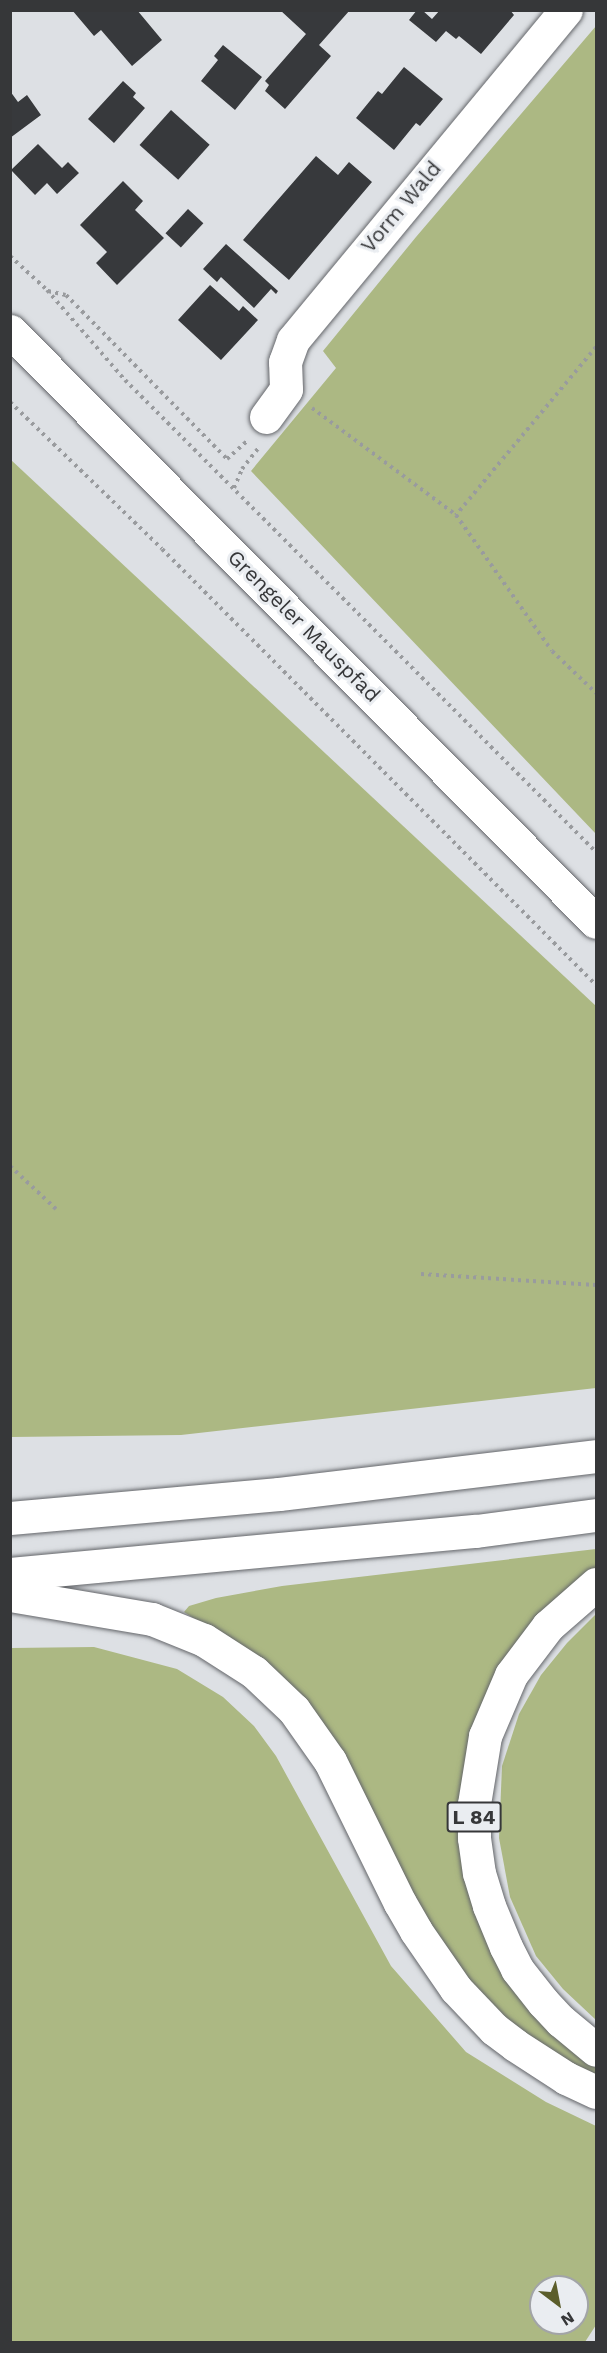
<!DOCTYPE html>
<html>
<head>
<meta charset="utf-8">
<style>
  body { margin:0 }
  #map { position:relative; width:607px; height:2353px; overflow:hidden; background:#dde0e4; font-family:"Work Sans",sans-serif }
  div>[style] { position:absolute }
  .green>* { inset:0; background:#acb883 }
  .building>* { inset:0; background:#37393c; transform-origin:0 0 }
  .path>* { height:4px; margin-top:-2px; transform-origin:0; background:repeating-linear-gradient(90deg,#999b9e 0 3px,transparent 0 7.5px) }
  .roads { filter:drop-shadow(0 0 2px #64666a) drop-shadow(0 0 2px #64666a) }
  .minor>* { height:33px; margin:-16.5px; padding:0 16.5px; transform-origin:16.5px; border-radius:16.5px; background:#fff }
  .major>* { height:33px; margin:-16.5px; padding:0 16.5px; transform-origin:16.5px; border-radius:16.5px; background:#fff }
  .highway>* { height:33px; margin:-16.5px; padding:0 16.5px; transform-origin:16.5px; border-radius:16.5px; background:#fff }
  span { translate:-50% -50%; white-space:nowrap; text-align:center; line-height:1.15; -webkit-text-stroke:6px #eaedf1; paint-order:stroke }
  .shield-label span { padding:2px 4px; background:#eaedf1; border:2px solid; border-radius:4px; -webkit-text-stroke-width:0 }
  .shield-label { font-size:20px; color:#363739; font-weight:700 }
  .street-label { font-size:21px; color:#363739 }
  .frame { position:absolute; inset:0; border:12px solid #363739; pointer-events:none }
  .north { position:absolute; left:529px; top:2275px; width:60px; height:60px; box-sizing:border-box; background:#eaedf1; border:2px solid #a2a4a7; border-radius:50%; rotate:148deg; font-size:16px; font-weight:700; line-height:24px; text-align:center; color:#363739 }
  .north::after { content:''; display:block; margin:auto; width:21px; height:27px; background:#5b5d2b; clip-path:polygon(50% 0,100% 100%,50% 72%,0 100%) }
</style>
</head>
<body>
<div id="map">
  <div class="green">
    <i style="clip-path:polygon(596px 26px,596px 834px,251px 471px,336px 368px,323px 351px,416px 237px)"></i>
    <i style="clip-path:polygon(10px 459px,596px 1006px,596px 1388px,181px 1435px,11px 1437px)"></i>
    <i style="clip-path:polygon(596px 1549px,596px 1570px,534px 1622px,464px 1857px,596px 2064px,596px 2080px,506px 2025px,432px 1936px,350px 1771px,198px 1621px,184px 1612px,189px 1606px,216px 1598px,282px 1586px)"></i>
    <i style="clip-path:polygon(596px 1614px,596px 2020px,563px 1989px,536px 1956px,510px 1897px,499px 1838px,502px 1766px,519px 1714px,541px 1675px,567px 1643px)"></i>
    <i style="clip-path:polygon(evenodd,94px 1647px,177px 1669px,223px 1697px,254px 1726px,276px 1756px,391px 1966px,466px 2052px,546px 2102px,596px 2126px,596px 2325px,585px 2342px,11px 2342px,11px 1648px,94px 1647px,541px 2287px,577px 2287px,577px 2323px,541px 2323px,541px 2287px)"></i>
  </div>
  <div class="building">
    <i style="clip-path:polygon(72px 10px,137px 10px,162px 40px,132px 66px,101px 30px,94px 36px)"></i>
    <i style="clip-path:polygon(280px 10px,350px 10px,319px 45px,331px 56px,285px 109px,265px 91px,269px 85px,265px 81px,306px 34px)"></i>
    <i style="clip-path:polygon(417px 10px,422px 10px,432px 19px,440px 10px,510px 10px,514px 15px,481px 54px,459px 36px,456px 39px,446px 31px,436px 42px,409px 20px)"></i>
    <i style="clip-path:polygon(223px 45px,262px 77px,235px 110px,201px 81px,218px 60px,214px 56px)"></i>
    <i style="clip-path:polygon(404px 67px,443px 99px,420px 126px,416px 123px,394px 150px,356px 118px,378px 91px,382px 94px)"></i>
    <i style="clip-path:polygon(123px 81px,136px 93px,133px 97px,145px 108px,114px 143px,88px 119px)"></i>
    <i style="clip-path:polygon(10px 91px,18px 102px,27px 95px,41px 115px,10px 138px)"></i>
    <i style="left:171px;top:110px;width:52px;height:47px;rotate:42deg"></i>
    <i style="clip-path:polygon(38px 144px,62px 168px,68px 162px,79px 173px,57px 194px,47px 183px,35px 195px,11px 170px)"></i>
    <i style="clip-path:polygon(316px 156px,338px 175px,349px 162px,372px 182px,289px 280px,243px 240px)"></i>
    <i style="clip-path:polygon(123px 181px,143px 201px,135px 210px,164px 238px,117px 285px,96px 263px,107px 252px,80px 225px)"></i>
    <i style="left:188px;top:209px;width:21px;height:33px;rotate:43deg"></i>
    <i style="clip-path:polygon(226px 244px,278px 291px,276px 294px,271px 289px,254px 308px,221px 277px,217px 282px,203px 269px)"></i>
    <i style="clip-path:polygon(210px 285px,239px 311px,243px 306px,258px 320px,221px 360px,178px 320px)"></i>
  </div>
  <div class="path">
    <i style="left:10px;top:256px;width:50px;rotate:42.6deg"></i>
    <i style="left:47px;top:290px;width:119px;rotate:49.1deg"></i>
    <i style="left:125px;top:380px;width:667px;rotate:45.06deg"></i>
    <i style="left:48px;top:291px;width:18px;rotate:13deg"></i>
    <i style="left:66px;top:295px;width:230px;rotate:45.5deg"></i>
    <i style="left:227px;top:459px;width:27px;rotate:-42deg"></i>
    <i style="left:596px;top:347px;width:219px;rotate:129.8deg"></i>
    <i style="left:456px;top:515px;width:166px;rotate:54.8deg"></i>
    <i style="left:552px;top:651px;width:61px;rotate:43.7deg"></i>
    <i style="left:10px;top:402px;width:211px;rotate:44deg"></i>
    <i style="left:162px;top:549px;width:615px;rotate:45.13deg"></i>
    <i style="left:312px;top:408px;width:179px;rotate:36.6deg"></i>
    <i style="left:234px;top:488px;width:21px;rotate:-67deg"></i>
    <i style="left:242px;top:469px;width:28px;rotate:-52deg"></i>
    <i style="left:10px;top:1166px;width:63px;rotate:43.1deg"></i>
    <i style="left:421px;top:1274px;width:175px;rotate:3.6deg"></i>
  </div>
  <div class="roads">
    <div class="minor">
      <i style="left:266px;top:417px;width:34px;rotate:-54deg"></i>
      <i style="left:286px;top:389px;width:27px;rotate:-92deg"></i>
      <i style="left:285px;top:362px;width:23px;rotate:-70deg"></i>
      <i style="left:293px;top:340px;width:428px;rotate:-50.4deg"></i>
    </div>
    <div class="major">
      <i style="left:10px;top:331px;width:832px;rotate:45.24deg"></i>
    </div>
    <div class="highway">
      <i style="left:10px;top:1518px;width:270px;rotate:-5.1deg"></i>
      <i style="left:279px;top:1494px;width:319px;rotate:-6.8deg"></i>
      <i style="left:10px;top:1574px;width:468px;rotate:-5.3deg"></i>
      <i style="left:476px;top:1531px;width:121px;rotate:-7.6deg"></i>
      <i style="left:596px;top:1584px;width:64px;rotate:138.8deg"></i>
      <i style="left:548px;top:1626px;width:61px;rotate:127.1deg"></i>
      <i style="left:511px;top:1675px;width:66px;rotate:113.1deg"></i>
      <i style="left:485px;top:1736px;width:69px;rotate:99.2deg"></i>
      <i style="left:474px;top:1804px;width:34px;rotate:90deg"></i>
      <i style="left:474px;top:1838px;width:35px;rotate:82deg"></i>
      <i style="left:479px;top:1873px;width:34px;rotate:73deg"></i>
      <i style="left:489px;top:1906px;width:44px;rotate:67.5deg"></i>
      <i style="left:506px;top:1947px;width:25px;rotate:63deg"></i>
      <i style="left:517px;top:1969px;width:42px;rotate:51.8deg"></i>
      <i style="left:543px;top:2002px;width:26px;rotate:47deg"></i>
      <i style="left:561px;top:2021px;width:45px;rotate:39.6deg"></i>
      <i style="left:10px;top:1595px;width:144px;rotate:9.6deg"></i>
      <i style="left:152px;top:1619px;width:56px;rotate:22deg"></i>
      <i style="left:204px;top:1640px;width:59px;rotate:32.6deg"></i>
      <i style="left:254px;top:1672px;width:55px;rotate:43.5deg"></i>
      <i style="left:294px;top:1710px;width:62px;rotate:54.8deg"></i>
      <i style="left:330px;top:1761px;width:158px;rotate:63.8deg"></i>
      <i style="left:400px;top:1903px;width:32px;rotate:60deg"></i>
      <i style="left:416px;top:1931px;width:70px;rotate:55.4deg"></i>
      <i style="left:456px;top:1989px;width:55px;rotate:46.5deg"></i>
      <i style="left:494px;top:2029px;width:26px;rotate:37deg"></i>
      <i style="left:515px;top:2045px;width:61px;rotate:32.9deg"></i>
      <i style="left:566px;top:2078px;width:33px;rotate:25deg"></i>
    </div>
  </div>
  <div class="shield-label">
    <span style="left:474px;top:1817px">L 84</span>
  </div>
  <div class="street-label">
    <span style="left:401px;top:207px;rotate:-50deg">Vorm Wald</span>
    <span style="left:304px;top:626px;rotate:45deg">Grengeler Mauspfad</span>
  </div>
  <div class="frame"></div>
  <div class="north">N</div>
</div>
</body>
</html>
